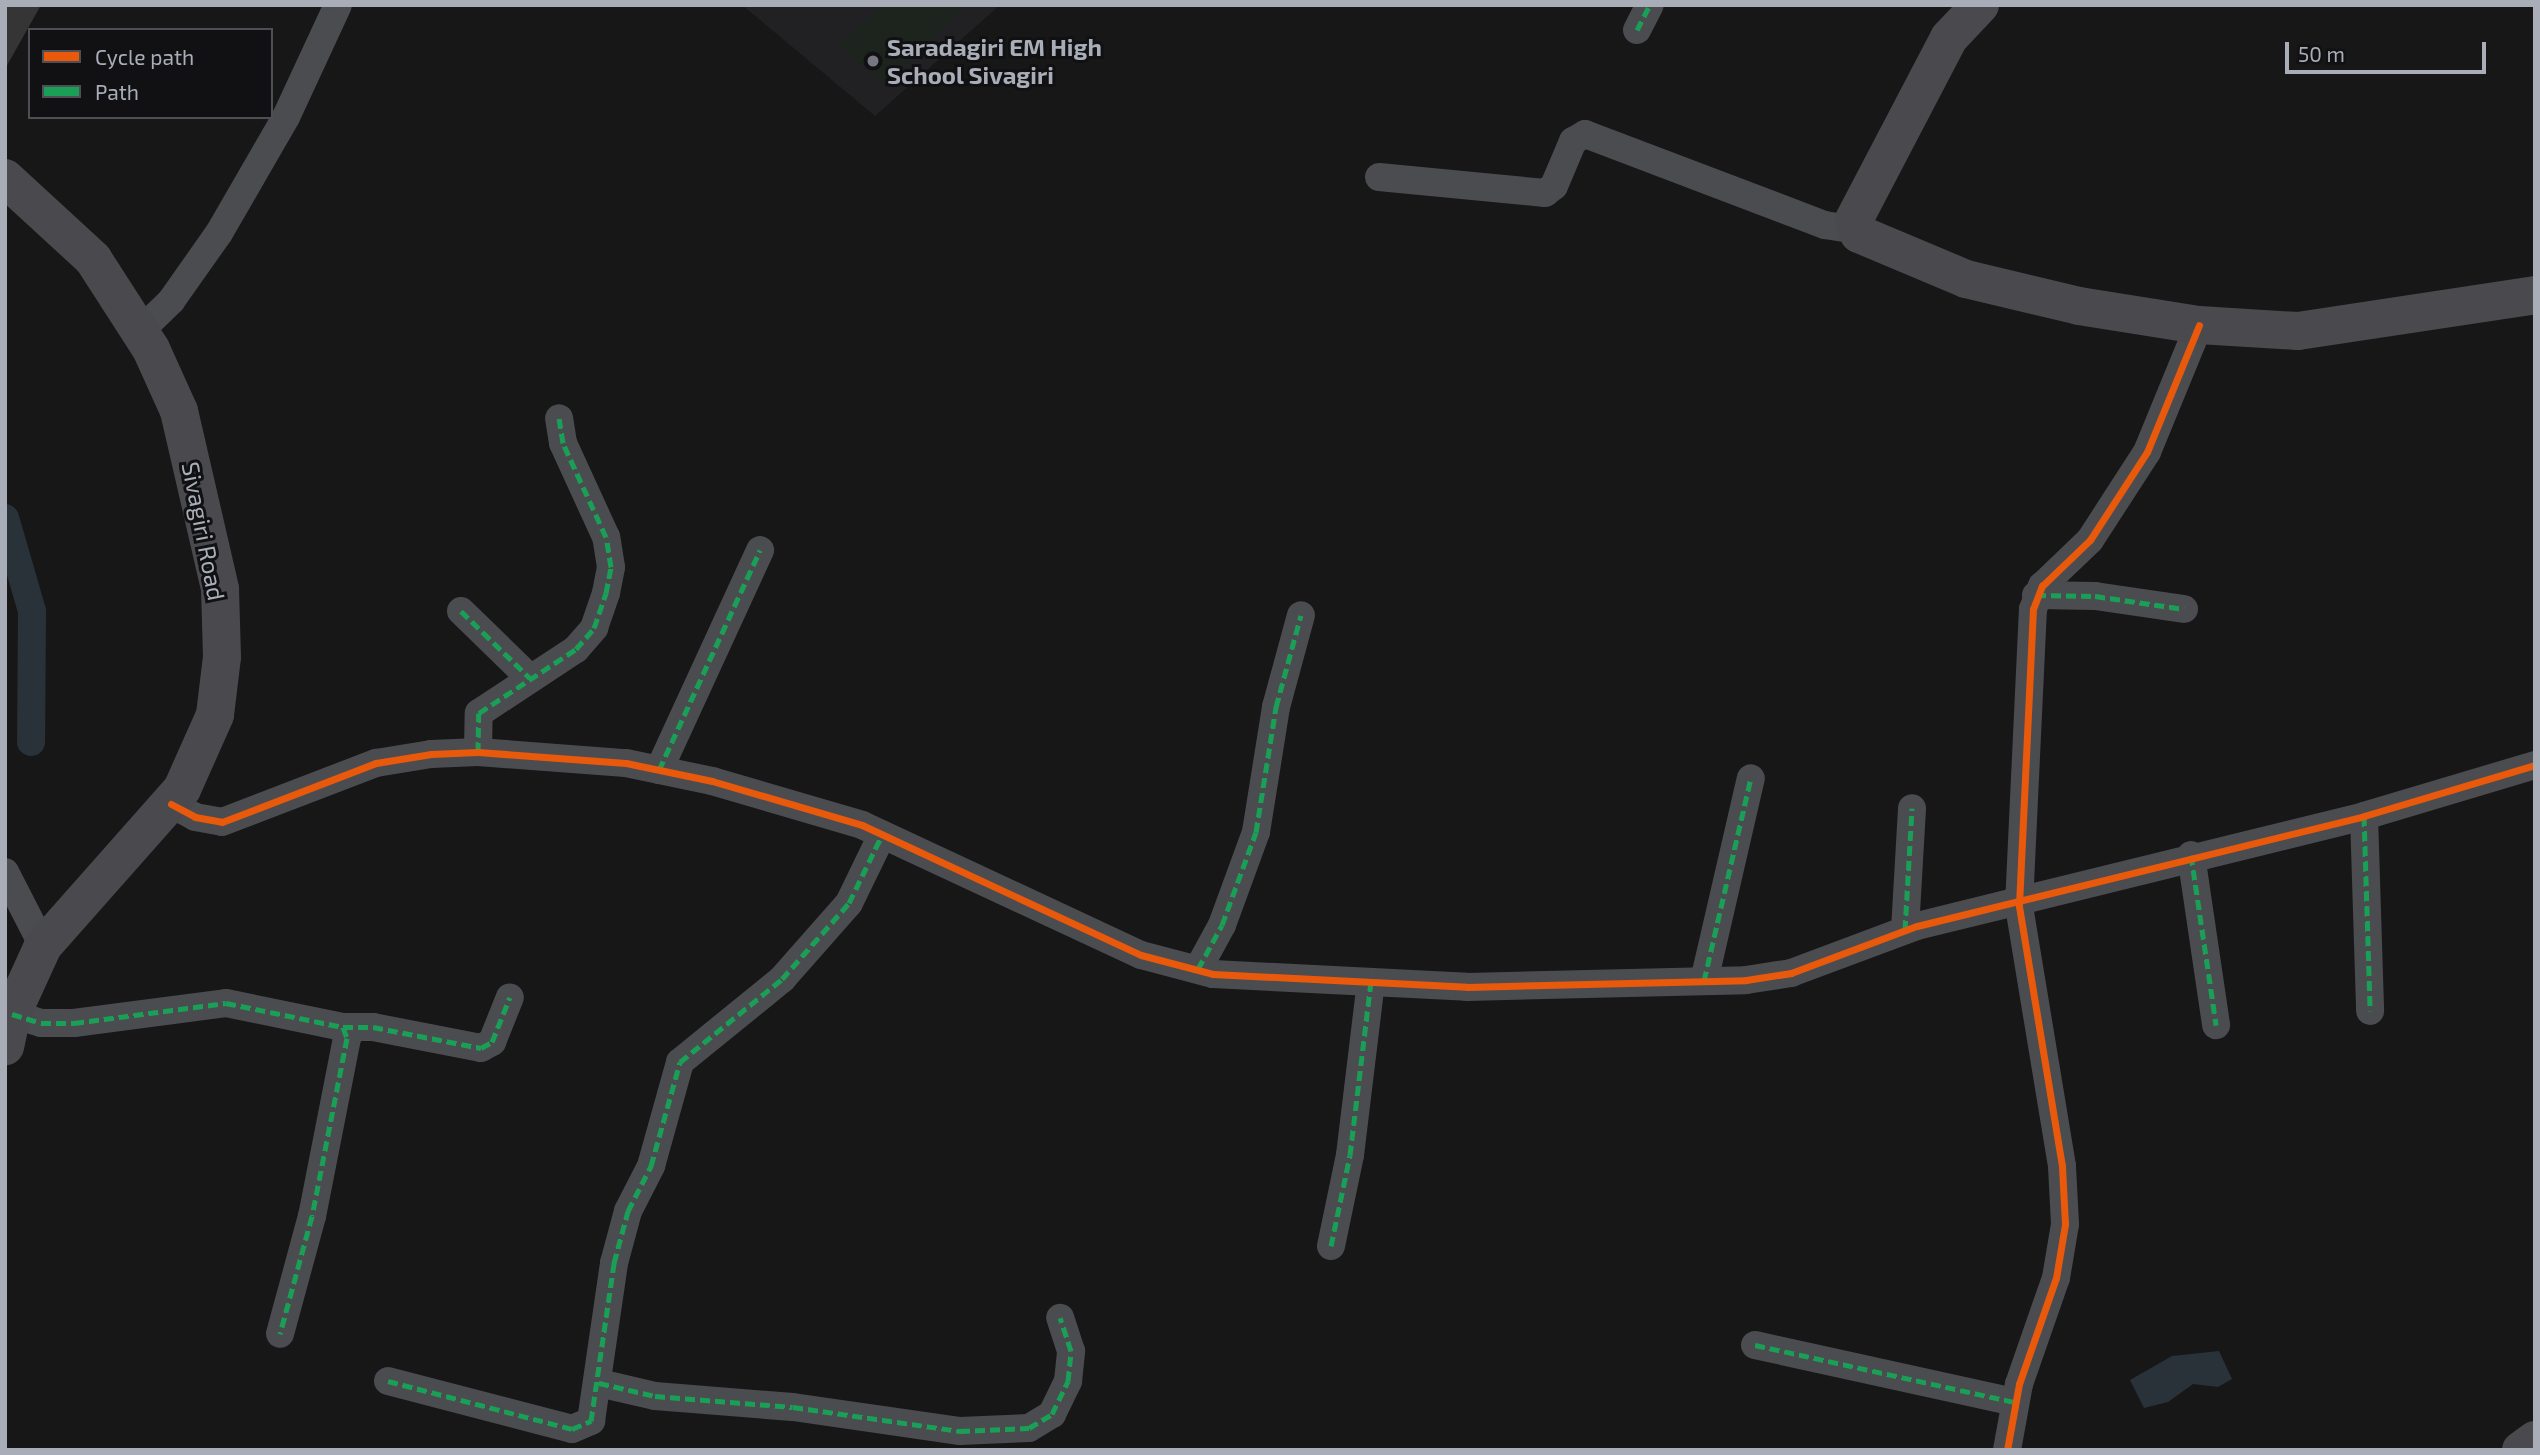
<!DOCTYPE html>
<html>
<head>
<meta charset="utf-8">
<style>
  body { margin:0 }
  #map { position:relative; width:2540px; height:1455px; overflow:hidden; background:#171717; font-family:"Exo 2",sans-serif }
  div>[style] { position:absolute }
  .built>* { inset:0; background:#212123 }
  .green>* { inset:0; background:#1d241e }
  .water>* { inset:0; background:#2a3239 }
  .canal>* { height:28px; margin:-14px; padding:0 14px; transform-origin:14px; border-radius:14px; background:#2a3239 }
  .building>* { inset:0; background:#353536 }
  .minor>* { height:28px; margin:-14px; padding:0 14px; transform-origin:14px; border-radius:14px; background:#4b4c50 }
  .secondary>* { height:38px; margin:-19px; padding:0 19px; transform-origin:19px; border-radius:19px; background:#4a4a4e }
  .quiet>* { height:5px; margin-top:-2.5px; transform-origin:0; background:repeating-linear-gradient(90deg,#1a9f57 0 10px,transparent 0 15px) }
  .cycleway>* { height:7px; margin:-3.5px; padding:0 3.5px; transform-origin:3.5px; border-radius:3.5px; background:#e8590c }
  .dots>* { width:19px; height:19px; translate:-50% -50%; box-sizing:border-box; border:4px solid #111113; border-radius:50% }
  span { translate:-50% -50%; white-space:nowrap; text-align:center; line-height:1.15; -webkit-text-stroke:6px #111113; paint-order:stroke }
  .poi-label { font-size:24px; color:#a8adb8; font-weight:700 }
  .left { translate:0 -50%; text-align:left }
  .street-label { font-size:24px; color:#a8adb8 }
  .frame { position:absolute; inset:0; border:7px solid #a8adb8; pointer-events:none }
  .legend { position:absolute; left:28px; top:28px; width:245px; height:91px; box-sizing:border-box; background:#111113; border:2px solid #4d4f55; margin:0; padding:9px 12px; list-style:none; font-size:21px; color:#a8adb8 }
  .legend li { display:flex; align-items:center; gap:14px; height:35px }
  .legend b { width:35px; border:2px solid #4d4f55 }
  .scale { position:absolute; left:2285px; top:42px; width:201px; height:32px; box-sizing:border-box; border:4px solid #a8adb8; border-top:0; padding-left:9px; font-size:21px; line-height:24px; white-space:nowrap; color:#a8adb8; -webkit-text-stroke:5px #111113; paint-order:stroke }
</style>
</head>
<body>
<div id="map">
  <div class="built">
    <i style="clip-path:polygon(742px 5px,1000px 5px,875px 116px)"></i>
  </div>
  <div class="green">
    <i style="clip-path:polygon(884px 5px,965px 5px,886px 84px,838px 46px)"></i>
  </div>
  <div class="water">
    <i style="clip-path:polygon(2219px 1351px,2232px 1379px,2218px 1387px,2193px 1384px,2168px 1402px,2144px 1408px,2130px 1380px,2172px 1356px)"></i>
  </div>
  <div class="canal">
    <i style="left:5px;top:518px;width:97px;rotate:73.8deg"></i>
    <i style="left:32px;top:611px;width:131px;rotate:90.4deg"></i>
  </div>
  <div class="building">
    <i style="clip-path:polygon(5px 5px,41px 5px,5px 69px)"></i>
  </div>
  <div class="minor">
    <i style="left:1637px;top:30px;width:28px;rotate:-63deg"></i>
    <i style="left:1379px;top:177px;width:167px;rotate:5.5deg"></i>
    <i style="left:1545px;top:193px;width:11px;rotate:-38deg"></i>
    <i style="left:1554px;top:186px;width:49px;rotate:-67.1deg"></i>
    <i style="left:1573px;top:141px;width:14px;rotate:-30deg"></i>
    <i style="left:1585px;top:134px;width:257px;rotate:20.8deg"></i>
    <i style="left:1825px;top:225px;width:32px;rotate:9deg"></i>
    <i style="left:139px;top:332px;width:45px;rotate:-44.1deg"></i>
    <i style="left:171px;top:301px;width:83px;rotate:-54.8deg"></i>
    <i style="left:219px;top:233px;width:134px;rotate:-60deg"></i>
    <i style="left:286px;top:117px;width:123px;rotate:-65.1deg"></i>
    <i style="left:2036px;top:595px;width:59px;rotate:1deg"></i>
    <i style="left:2095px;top:596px;width:90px;rotate:8.3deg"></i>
    <i style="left:461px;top:611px;width:96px;rotate:44.2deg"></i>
    <i style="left:478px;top:752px;width:39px;rotate:-89deg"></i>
    <i style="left:479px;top:713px;width:116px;rotate:-33.4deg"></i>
    <i style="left:576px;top:649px;width:28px;rotate:-49deg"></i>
    <i style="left:594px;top:628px;width:37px;rotate:-71deg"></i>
    <i style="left:606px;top:593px;width:26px;rotate:-79deg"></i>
    <i style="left:611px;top:567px;width:30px;rotate:-99deg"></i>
    <i style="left:606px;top:537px;width:103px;rotate:-114.6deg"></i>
    <i style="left:563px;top:443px;width:25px;rotate:-99deg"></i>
    <i style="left:659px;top:770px;width:242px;rotate:-65.3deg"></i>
    <i style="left:171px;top:804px;width:27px;rotate:28deg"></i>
    <i style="left:195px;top:817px;width:27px;rotate:10deg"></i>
    <i style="left:222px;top:822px;width:165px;rotate:-21deg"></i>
    <i style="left:376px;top:763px;width:56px;rotate:-9.3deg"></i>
    <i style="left:431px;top:754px;width:47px;rotate:-2.4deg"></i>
    <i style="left:478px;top:752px;width:148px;rotate:4.3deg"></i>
    <i style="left:626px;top:763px;width:88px;rotate:11.8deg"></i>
    <i style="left:712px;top:781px;width:156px;rotate:16.3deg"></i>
    <i style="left:862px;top:825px;width:308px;rotate:25deg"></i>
    <i style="left:1141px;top:955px;width:74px;rotate:14.8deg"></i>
    <i style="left:1213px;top:974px;width:254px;rotate:2.9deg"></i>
    <i style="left:1467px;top:987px;width:279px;rotate:-1.4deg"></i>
    <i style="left:1746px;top:980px;width:46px;rotate:-8.8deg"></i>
    <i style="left:1791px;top:973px;width:134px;rotate:-20.5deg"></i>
    <i style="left:1917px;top:926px;width:460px;rotate:-13.8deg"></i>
    <i style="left:2364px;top:816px;width:178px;rotate:-16.6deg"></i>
    <i style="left:2364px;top:816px;width:195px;rotate:88.2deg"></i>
    <i style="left:2191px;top:855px;width:172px;rotate:81.6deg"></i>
    <i style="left:5px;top:872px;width:83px;rotate:62.8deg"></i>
    <i style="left:1905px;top:930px;width:122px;rotate:-86.7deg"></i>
    <i style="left:1198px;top:969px;width:50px;rotate:-61.4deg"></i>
    <i style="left:1222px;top:925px;width:99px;rotate:-69.9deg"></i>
    <i style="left:1256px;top:832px;width:127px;rotate:-80.9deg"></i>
    <i style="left:1276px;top:707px;width:95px;rotate:-74.8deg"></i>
    <i style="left:1704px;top:981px;width:208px;rotate:-77deg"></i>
    <i style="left:12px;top:1014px;width:30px;rotate:17deg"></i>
    <i style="left:41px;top:1023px;width:33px"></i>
    <i style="left:74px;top:1023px;width:153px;rotate:-7.5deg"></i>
    <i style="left:226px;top:1003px;width:119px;rotate:11.6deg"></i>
    <i style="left:343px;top:1027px;width:12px;rotate:70deg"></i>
    <i style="left:347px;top:1038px;width:181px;rotate:101.1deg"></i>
    <i style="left:312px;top:1216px;width:122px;rotate:105.2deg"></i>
    <i style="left:343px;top:1027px;width:30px"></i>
    <i style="left:373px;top:1027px;width:110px;rotate:11deg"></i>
    <i style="left:481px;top:1048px;width:13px;rotate:-29deg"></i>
    <i style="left:492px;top:1042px;width:48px;rotate:-68.2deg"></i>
    <i style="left:1331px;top:1246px;width:93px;rotate:-78.2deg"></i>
    <i style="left:1350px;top:1155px;width:174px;rotate:-83.1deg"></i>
    <i style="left:1755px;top:1345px;width:266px;rotate:12.4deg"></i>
    <i style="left:388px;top:1381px;width:190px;rotate:14.6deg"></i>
    <i style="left:572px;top:1429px;width:21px;rotate:-23deg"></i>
    <i style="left:591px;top:1421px;width:160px;rotate:-81.7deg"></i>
    <i style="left:614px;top:1263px;width:54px;rotate:-74.9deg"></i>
    <i style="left:628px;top:1211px;width:51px;rotate:-62.9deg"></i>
    <i style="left:651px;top:1166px;width:108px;rotate:-74.4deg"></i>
    <i style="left:680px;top:1062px;width:132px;rotate:-39.1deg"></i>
    <i style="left:782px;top:979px;width:101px;rotate:-48.6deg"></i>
    <i style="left:849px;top:903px;width:76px;rotate:-64.1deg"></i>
    <i style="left:599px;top:1383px;width:57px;rotate:13.1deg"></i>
    <i style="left:655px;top:1396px;width:138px;rotate:4.6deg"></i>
    <i style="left:793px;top:1407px;width:169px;rotate:8.2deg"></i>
    <i style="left:960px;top:1431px;width:69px;rotate:-2.5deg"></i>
    <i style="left:1029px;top:1428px;width:27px;rotate:-31deg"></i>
    <i style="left:1052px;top:1414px;width:37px;rotate:-64deg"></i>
    <i style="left:1068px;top:1381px;width:30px;rotate:-84deg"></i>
    <i style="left:1071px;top:1351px;width:35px;rotate:-108deg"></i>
    <i style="left:2007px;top:1450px;width:67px;rotate:-79.7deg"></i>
    <i style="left:2019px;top:1384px;width:112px;rotate:-70.8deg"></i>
    <i style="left:2056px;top:1278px;width:55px;rotate:-80.5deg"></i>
    <i style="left:2065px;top:1224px;width:58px;rotate:-93deg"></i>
    <i style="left:2062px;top:1166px;width:265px;rotate:-99.4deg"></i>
    <i style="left:2019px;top:905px;width:296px;rotate:-87.3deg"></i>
    <i style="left:2033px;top:609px;width:25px;rotate:-69deg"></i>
    <i style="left:2042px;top:586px;width:66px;rotate:-43.8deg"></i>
    <i style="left:2090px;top:540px;width:105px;rotate:-57.1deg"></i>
    <i style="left:2147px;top:452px;width:137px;rotate:-67.7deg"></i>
  </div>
  <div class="secondary">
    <i style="left:1980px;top:5px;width:45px;rotate:133.2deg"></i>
    <i style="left:1949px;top:38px;width:205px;rotate:117.6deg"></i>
    <i style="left:1854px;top:220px;width:15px;rotate:70deg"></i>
    <i style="left:1859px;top:234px;width:116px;rotate:22.8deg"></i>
    <i style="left:1966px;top:279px;width:116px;rotate:13.4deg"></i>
    <i style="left:2079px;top:306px;width:121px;rotate:9deg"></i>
    <i style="left:2199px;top:325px;width:99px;rotate:3.5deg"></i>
    <i style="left:2298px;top:331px;width:240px;rotate:-8.6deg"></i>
    <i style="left:5px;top:178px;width:120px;rotate:42.6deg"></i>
    <i style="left:93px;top:259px;width:107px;rotate:57.2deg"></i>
    <i style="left:151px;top:349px;width:68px;rotate:65.7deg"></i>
    <i style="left:179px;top:411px;width:183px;rotate:77deg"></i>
    <i style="left:220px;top:589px;width:68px;rotate:88.3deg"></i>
    <i style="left:222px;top:657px;width:58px;rotate:96.9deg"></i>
    <i style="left:215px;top:715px;width:81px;rotate:114deg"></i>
    <i style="left:182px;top:789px;width:210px;rotate:131.5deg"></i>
    <i style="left:43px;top:946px;width:75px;rotate:114.5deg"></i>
    <i style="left:12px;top:1014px;width:33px;rotate:102deg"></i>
    <i style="left:2521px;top:1450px;width:17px;rotate:-36deg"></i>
  </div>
  <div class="quiet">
    <i style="left:1637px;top:30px;width:28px;rotate:-63deg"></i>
    <i style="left:2036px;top:595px;width:59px;rotate:1deg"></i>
    <i style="left:2095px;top:596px;width:90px;rotate:8.3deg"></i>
    <i style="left:461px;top:611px;width:96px;rotate:44.2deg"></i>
    <i style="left:478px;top:752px;width:39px;rotate:-89deg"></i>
    <i style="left:479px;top:713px;width:116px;rotate:-33.4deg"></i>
    <i style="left:576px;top:649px;width:28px;rotate:-49deg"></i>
    <i style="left:594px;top:628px;width:37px;rotate:-71deg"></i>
    <i style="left:606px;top:593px;width:26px;rotate:-79deg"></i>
    <i style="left:611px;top:567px;width:30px;rotate:-99deg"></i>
    <i style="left:606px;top:537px;width:103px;rotate:-114.6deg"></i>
    <i style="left:563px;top:443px;width:25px;rotate:-99deg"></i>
    <i style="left:659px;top:770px;width:242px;rotate:-65.3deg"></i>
    <i style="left:2364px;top:816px;width:195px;rotate:88.2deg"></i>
    <i style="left:2191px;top:855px;width:172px;rotate:81.6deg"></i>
    <i style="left:1905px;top:930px;width:122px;rotate:-86.7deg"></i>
    <i style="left:1198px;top:969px;width:50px;rotate:-61.4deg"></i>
    <i style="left:1222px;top:925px;width:99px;rotate:-69.9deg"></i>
    <i style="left:1256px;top:832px;width:127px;rotate:-80.9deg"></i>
    <i style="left:1276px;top:707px;width:95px;rotate:-74.8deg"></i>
    <i style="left:1704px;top:981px;width:208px;rotate:-77deg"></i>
    <i style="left:12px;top:1014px;width:30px;rotate:17deg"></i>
    <i style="left:41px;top:1023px;width:33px"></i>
    <i style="left:74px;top:1023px;width:153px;rotate:-7.5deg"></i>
    <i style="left:226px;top:1003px;width:119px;rotate:11.6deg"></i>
    <i style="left:343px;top:1027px;width:12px;rotate:70deg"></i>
    <i style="left:347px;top:1038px;width:181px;rotate:101.1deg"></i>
    <i style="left:312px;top:1216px;width:122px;rotate:105.2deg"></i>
    <i style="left:343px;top:1027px;width:30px"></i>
    <i style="left:373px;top:1027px;width:110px;rotate:11deg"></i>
    <i style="left:481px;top:1048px;width:13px;rotate:-29deg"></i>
    <i style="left:492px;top:1042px;width:48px;rotate:-68.2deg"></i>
    <i style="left:1331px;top:1246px;width:93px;rotate:-78.2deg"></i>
    <i style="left:1350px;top:1155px;width:174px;rotate:-83.1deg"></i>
    <i style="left:1755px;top:1345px;width:266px;rotate:12.4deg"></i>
    <i style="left:388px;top:1381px;width:190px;rotate:14.6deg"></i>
    <i style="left:572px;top:1429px;width:21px;rotate:-23deg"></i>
    <i style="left:591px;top:1421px;width:160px;rotate:-81.7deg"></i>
    <i style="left:614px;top:1263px;width:54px;rotate:-74.9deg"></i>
    <i style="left:628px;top:1211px;width:51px;rotate:-62.9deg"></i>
    <i style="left:651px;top:1166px;width:108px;rotate:-74.4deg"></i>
    <i style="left:680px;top:1062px;width:132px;rotate:-39.1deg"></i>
    <i style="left:782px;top:979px;width:101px;rotate:-48.6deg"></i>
    <i style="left:849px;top:903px;width:76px;rotate:-64.1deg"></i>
    <i style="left:599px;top:1383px;width:57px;rotate:13.1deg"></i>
    <i style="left:655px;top:1396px;width:138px;rotate:4.6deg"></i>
    <i style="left:793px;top:1407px;width:169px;rotate:8.2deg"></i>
    <i style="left:960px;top:1431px;width:69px;rotate:-2.5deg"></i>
    <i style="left:1029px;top:1428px;width:27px;rotate:-31deg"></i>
    <i style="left:1052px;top:1414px;width:37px;rotate:-64deg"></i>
    <i style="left:1068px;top:1381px;width:30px;rotate:-84deg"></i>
    <i style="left:1071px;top:1351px;width:35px;rotate:-108deg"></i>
  </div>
  <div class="cycleway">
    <i style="left:171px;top:804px;width:27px;rotate:28deg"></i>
    <i style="left:195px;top:817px;width:27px;rotate:10deg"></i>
    <i style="left:222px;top:822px;width:165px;rotate:-21deg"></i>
    <i style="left:376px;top:763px;width:56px;rotate:-9.3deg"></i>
    <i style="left:431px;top:754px;width:47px;rotate:-2.4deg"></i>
    <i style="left:478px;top:752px;width:148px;rotate:4.3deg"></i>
    <i style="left:626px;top:763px;width:88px;rotate:11.8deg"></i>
    <i style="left:712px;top:781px;width:156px;rotate:16.3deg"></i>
    <i style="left:862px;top:825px;width:308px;rotate:25deg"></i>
    <i style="left:1141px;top:955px;width:74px;rotate:14.8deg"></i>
    <i style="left:1213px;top:974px;width:254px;rotate:2.9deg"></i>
    <i style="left:1467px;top:987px;width:279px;rotate:-1.4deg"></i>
    <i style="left:1746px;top:980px;width:46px;rotate:-8.8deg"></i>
    <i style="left:1791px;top:973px;width:134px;rotate:-20.5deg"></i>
    <i style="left:1917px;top:926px;width:460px;rotate:-13.8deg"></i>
    <i style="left:2364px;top:816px;width:178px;rotate:-16.6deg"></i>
    <i style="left:2007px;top:1450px;width:67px;rotate:-79.7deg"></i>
    <i style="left:2019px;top:1384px;width:112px;rotate:-70.8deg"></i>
    <i style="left:2056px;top:1278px;width:55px;rotate:-80.5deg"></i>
    <i style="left:2065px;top:1224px;width:58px;rotate:-93deg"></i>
    <i style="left:2062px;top:1166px;width:265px;rotate:-99.4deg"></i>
    <i style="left:2019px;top:905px;width:296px;rotate:-87.3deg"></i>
    <i style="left:2033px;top:609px;width:25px;rotate:-69deg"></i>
    <i style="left:2042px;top:586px;width:66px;rotate:-43.8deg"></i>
    <i style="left:2090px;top:540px;width:105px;rotate:-57.1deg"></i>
    <i style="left:2147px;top:452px;width:137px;rotate:-67.7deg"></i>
  </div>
  <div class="dots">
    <i style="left:873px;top:61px;background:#757880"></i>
  </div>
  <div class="poi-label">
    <span class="left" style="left:887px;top:61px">Saradagiri EM High<br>School Sivagiri</span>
  </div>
  <div class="street-label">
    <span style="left:204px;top:531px;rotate:79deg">Sivagiri Road</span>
  </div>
  <div class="frame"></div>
  <ul class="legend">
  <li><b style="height:9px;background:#e8590c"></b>Cycle path</li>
  <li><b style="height:9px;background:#1a9f57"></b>Path</li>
  </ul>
  <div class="scale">50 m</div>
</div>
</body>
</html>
